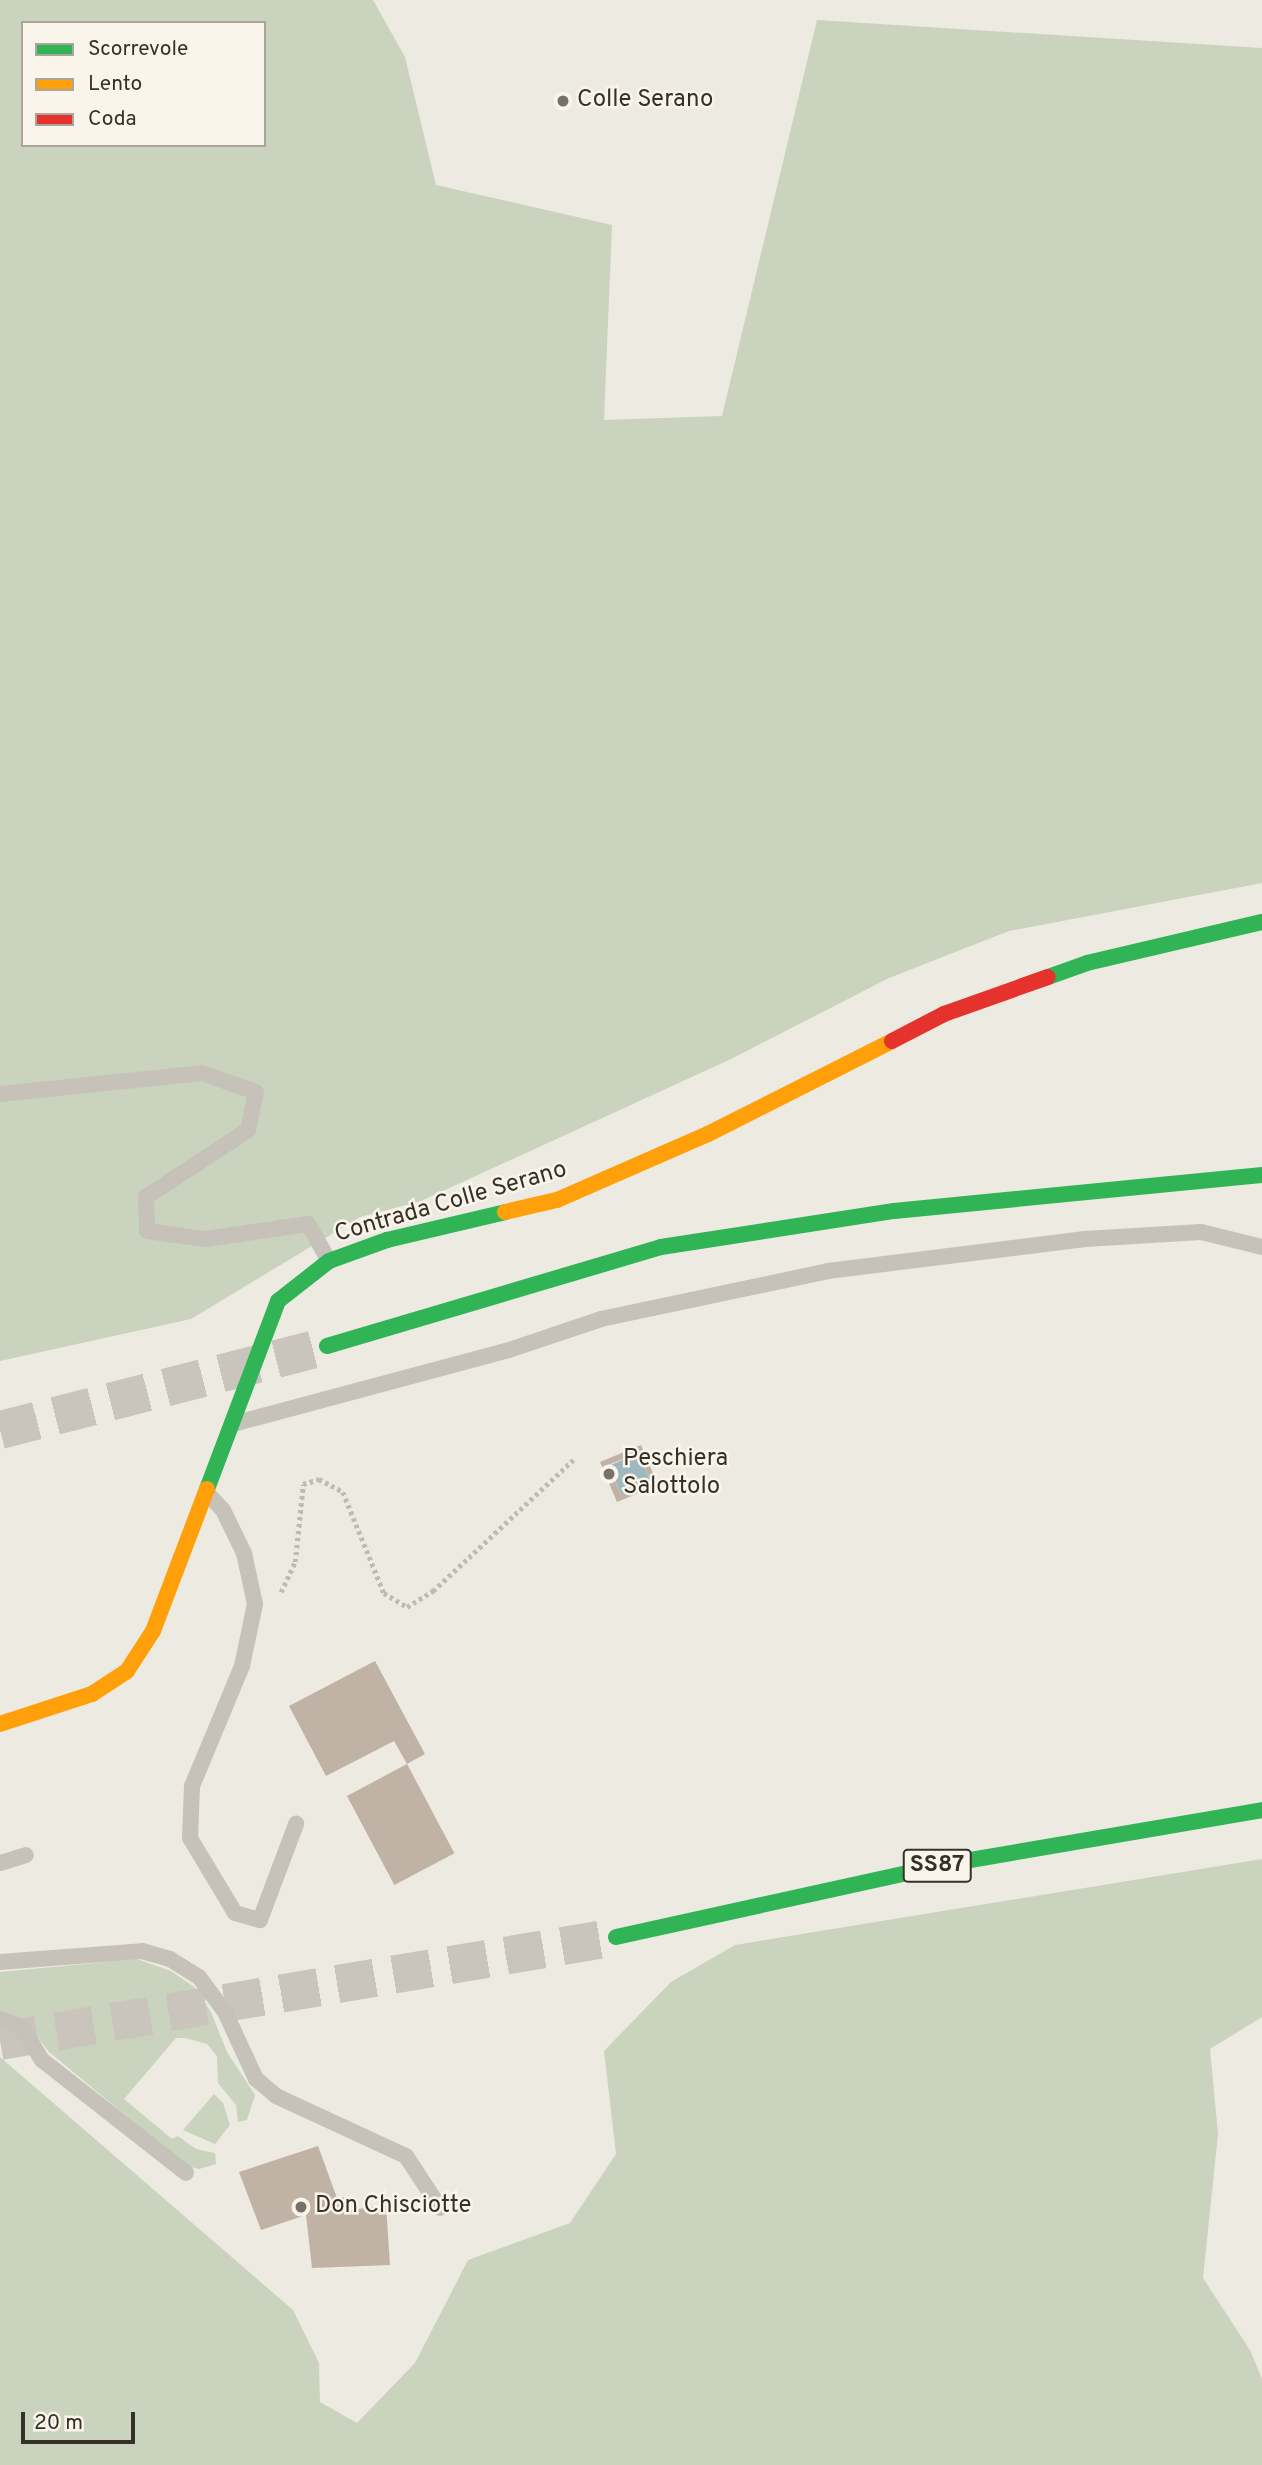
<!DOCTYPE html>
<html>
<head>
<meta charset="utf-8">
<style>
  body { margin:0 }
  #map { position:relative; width:1262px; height:2465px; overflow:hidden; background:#edeae2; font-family:Overpass,sans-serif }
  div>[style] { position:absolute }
  .green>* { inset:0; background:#cad3bd }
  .water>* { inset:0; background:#9fb7be; transform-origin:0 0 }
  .building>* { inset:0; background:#c0b2a4; transform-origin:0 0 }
  .secondary-tunnel>* { height:38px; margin-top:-19px; transform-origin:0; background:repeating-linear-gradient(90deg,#c9c5bd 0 38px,transparent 0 57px) }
  .path>* { height:4.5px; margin-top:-2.25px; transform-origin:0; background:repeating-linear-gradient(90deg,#bfbbb3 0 3.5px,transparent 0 7px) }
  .lane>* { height:16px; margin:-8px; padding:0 8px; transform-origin:8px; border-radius:8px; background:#c6c2ba }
  .fast>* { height:16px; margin:-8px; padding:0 8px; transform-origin:8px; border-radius:8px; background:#30b455 }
  .slow>* { height:16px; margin:-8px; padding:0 8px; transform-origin:8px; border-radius:8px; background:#ff9f0a }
  .jam>* { height:16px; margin:-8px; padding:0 8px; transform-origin:8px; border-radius:8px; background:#e5322d }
  .dots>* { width:19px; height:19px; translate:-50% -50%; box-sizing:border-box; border:4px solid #f9f5ea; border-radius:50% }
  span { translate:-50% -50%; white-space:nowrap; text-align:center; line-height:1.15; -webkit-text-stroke:5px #f9f5ea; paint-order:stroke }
  .shield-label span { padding:2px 5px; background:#f9f5ea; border:2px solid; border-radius:5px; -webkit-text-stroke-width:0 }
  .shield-label { font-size:23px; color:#373029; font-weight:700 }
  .poi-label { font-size:24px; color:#373029 }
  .left { translate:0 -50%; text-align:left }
  .street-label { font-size:24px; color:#373029 }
  .legend { position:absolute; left:21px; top:21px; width:245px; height:126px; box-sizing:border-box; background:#f9f5ea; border:2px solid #aba69d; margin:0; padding:9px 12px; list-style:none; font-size:21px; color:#373029 }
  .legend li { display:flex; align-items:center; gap:14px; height:35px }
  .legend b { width:35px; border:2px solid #aba69d }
  .scale { position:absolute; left:21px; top:2412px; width:114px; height:32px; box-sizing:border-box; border:4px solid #373029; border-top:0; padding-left:9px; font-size:21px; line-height:24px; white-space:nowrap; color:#373029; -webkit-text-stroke:5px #f9f5ea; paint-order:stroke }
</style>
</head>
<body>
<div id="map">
  <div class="green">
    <i style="clip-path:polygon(evenodd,0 0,373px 0,405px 57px,436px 185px,612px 225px,604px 420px,722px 416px,817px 20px,1262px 48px,1262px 883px,1009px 931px,889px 978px,731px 1059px,421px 1201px,360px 1217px,191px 1319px,0 1361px,0 0,23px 23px,264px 23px,264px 145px,23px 145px,23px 23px)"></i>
    <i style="clip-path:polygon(1262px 1859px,1262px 2017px,1210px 2049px,1218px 2134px,1203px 2278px,1250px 2350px,1262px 2379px,1262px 2465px,0 2465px,0 2057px,293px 2310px,319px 2363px,320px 2402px,357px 2423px,415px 2363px,468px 2260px,570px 2223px,616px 2154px,604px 2051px,671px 1982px,735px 1945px)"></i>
    <i style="clip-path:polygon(137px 1959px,171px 1971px,194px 1987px,211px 2012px,227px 2052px,255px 2095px,247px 2120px,238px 2122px,236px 2105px,218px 2083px,217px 2056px,207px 2044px,185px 2038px,176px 2038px,124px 2099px,172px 2139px,178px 2136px,196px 2149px,215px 2153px,216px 2164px,199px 2169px,187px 2166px,49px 2052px,25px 2021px,0 2012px,0 1972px)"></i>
    <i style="clip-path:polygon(214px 2094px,223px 2103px,230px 2125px,215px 2144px,183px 2130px)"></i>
  </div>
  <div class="water">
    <i style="left:638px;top:1453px;width:32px;height:32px;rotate:66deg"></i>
  </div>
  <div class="building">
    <i style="clip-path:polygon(evenodd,641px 1445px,658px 1485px,617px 1502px,600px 1462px,641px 1445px,638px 1453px,651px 1482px,621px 1494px,608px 1465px,638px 1453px)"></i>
    <i style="clip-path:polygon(375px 1661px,425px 1754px,407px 1764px,394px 1741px,326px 1776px,289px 1706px)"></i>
    <i style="left:407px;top:1764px;width:101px;height:68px;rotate:62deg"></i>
    <i style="clip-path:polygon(318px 2146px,337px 2198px,346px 2197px,351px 2210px,386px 2205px,390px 2265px,312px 2268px,306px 2215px,261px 2230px,239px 2172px)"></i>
  </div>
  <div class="secondary-tunnel">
    <i style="left:0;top:1430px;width:338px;rotate:-14.4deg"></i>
    <i style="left:0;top:2041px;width:625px;rotate:-9.58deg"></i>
  </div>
  <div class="path">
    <i style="left:281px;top:1592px;width:33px;rotate:-65deg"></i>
    <i style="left:295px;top:1562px;width:78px;rotate:-84.1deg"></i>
    <i style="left:303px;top:1484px;width:17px;rotate:-17deg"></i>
    <i style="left:319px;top:1479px;width:27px;rotate:28deg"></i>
    <i style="left:343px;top:1492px;width:109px;rotate:67.9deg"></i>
    <i style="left:384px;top:1593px;width:27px;rotate:31deg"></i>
    <i style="left:407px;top:1607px;width:31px;rotate:-32deg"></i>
    <i style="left:433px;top:1591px;width:192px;rotate:-43.1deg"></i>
  </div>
  <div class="lane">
    <i style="left:0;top:1094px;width:203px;rotate:-5.9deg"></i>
    <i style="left:202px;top:1073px;width:57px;rotate:19.4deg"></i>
    <i style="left:256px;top:1092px;width:39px;rotate:102deg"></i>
    <i style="left:248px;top:1130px;width:122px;rotate:146.7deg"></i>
    <i style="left:146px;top:1197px;width:34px;rotate:88deg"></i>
    <i style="left:147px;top:1231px;width:59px;rotate:7.9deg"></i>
    <i style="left:205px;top:1239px;width:104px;rotate:-8.3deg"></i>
    <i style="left:308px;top:1224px;width:43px;rotate:60.4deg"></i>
    <i style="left:233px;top:1424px;width:286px;rotate:-15deg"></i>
    <i style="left:509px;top:1350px;width:97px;rotate:-18.6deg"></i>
    <i style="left:601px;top:1319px;width:232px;rotate:-11.9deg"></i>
    <i style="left:828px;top:1271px;width:259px;rotate:-7.1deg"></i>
    <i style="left:1085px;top:1239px;width:116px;rotate:-3.5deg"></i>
    <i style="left:1201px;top:1232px;width:63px;rotate:13.8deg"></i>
    <i style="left:206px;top:1492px;width:25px;rotate:47deg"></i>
    <i style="left:223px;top:1510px;width:48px;rotate:64deg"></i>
    <i style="left:244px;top:1553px;width:52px;rotate:77.8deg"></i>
    <i style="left:255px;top:1604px;width:63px;rotate:101.8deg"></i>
    <i style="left:242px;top:1666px;width:130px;rotate:112.6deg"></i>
    <i style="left:192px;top:1786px;width:52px;rotate:92.2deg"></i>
    <i style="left:190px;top:1838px;width:87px;rotate:59deg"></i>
    <i style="left:235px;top:1913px;width:26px;rotate:16deg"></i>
    <i style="left:260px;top:1920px;width:103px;rotate:-69.4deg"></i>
    <i style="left:0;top:1863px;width:27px;rotate:-17deg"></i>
    <i style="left:0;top:1962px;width:142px;rotate:-4.4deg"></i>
    <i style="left:142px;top:1951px;width:29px;rotate:16deg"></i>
    <i style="left:170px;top:1959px;width:34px;rotate:32deg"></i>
    <i style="left:199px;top:1977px;width:44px;rotate:53.4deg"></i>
    <i style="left:225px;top:2012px;width:74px;rotate:65.2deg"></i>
    <i style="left:256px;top:2079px;width:26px;rotate:40deg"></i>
    <i style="left:276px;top:2096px;width:143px;rotate:24.8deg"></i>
    <i style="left:406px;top:2156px;width:62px;rotate:56.8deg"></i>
    <i style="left:0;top:2019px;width:23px;rotate:20deg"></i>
    <i style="left:22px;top:2027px;width:39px;rotate:59deg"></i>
    <i style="left:42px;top:2060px;width:183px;rotate:38.1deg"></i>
  </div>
  <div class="fast">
    <i style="left:1048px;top:977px;width:41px;rotate:-19.7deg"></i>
    <i style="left:1087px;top:963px;width:180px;rotate:-13.2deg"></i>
    <i style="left:327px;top:1346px;width:348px;rotate:-16.5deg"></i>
    <i style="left:661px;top:1247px;width:236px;rotate:-8.8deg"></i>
    <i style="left:894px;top:1211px;width:370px;rotate:-5.6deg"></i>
    <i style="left:207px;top:1489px;width:201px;rotate:-69.3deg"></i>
    <i style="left:278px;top:1301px;width:65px;rotate:-38.1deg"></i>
    <i style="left:329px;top:1261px;width:62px;rotate:-19.9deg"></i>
    <i style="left:387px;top:1240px;width:121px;rotate:-13.3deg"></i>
    <i style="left:616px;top:1937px;width:339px;rotate:-12.4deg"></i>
    <i style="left:947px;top:1864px;width:320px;rotate:-9.7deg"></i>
  </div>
  <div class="slow">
    <i style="left:505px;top:1212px;width:53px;rotate:-13deg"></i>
    <i style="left:557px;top:1200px;width:165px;rotate:-23.6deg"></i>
    <i style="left:708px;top:1134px;width:206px;rotate:-26.8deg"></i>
    <i style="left:0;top:1724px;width:97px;rotate:-18.1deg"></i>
    <i style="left:92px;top:1694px;width:42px;rotate:-33.3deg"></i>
    <i style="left:127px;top:1671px;width:48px;rotate:-57deg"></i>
    <i style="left:153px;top:1631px;width:152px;rotate:-69.2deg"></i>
  </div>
  <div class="jam">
    <i style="left:892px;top:1041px;width:59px;rotate:-27.4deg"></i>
    <i style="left:944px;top:1014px;width:110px;rotate:-19.6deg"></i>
  </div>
  <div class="dots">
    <i style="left:563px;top:101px;background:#77716a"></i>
    <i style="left:609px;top:1474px;background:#77716a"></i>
    <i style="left:301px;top:2207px;background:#77716a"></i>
  </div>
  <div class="shield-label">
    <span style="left:937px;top:1866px">SS87</span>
  </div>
  <div class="poi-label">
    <span class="left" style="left:577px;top:101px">Colle Serano</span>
    <span class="left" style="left:623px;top:1474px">Peschiera<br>Salottolo</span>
    <span class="left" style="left:315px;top:2207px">Don Chisciotte</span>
  </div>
  <div class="street-label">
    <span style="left:451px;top:1203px;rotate:-16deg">Contrada Colle Serano</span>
  </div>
  <ul class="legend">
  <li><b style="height:9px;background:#30b455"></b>Scorrevole</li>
  <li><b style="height:9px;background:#ff9f0a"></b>Lento</li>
  <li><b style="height:9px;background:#e5322d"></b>Coda</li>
  </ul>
  <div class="scale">20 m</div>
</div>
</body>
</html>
